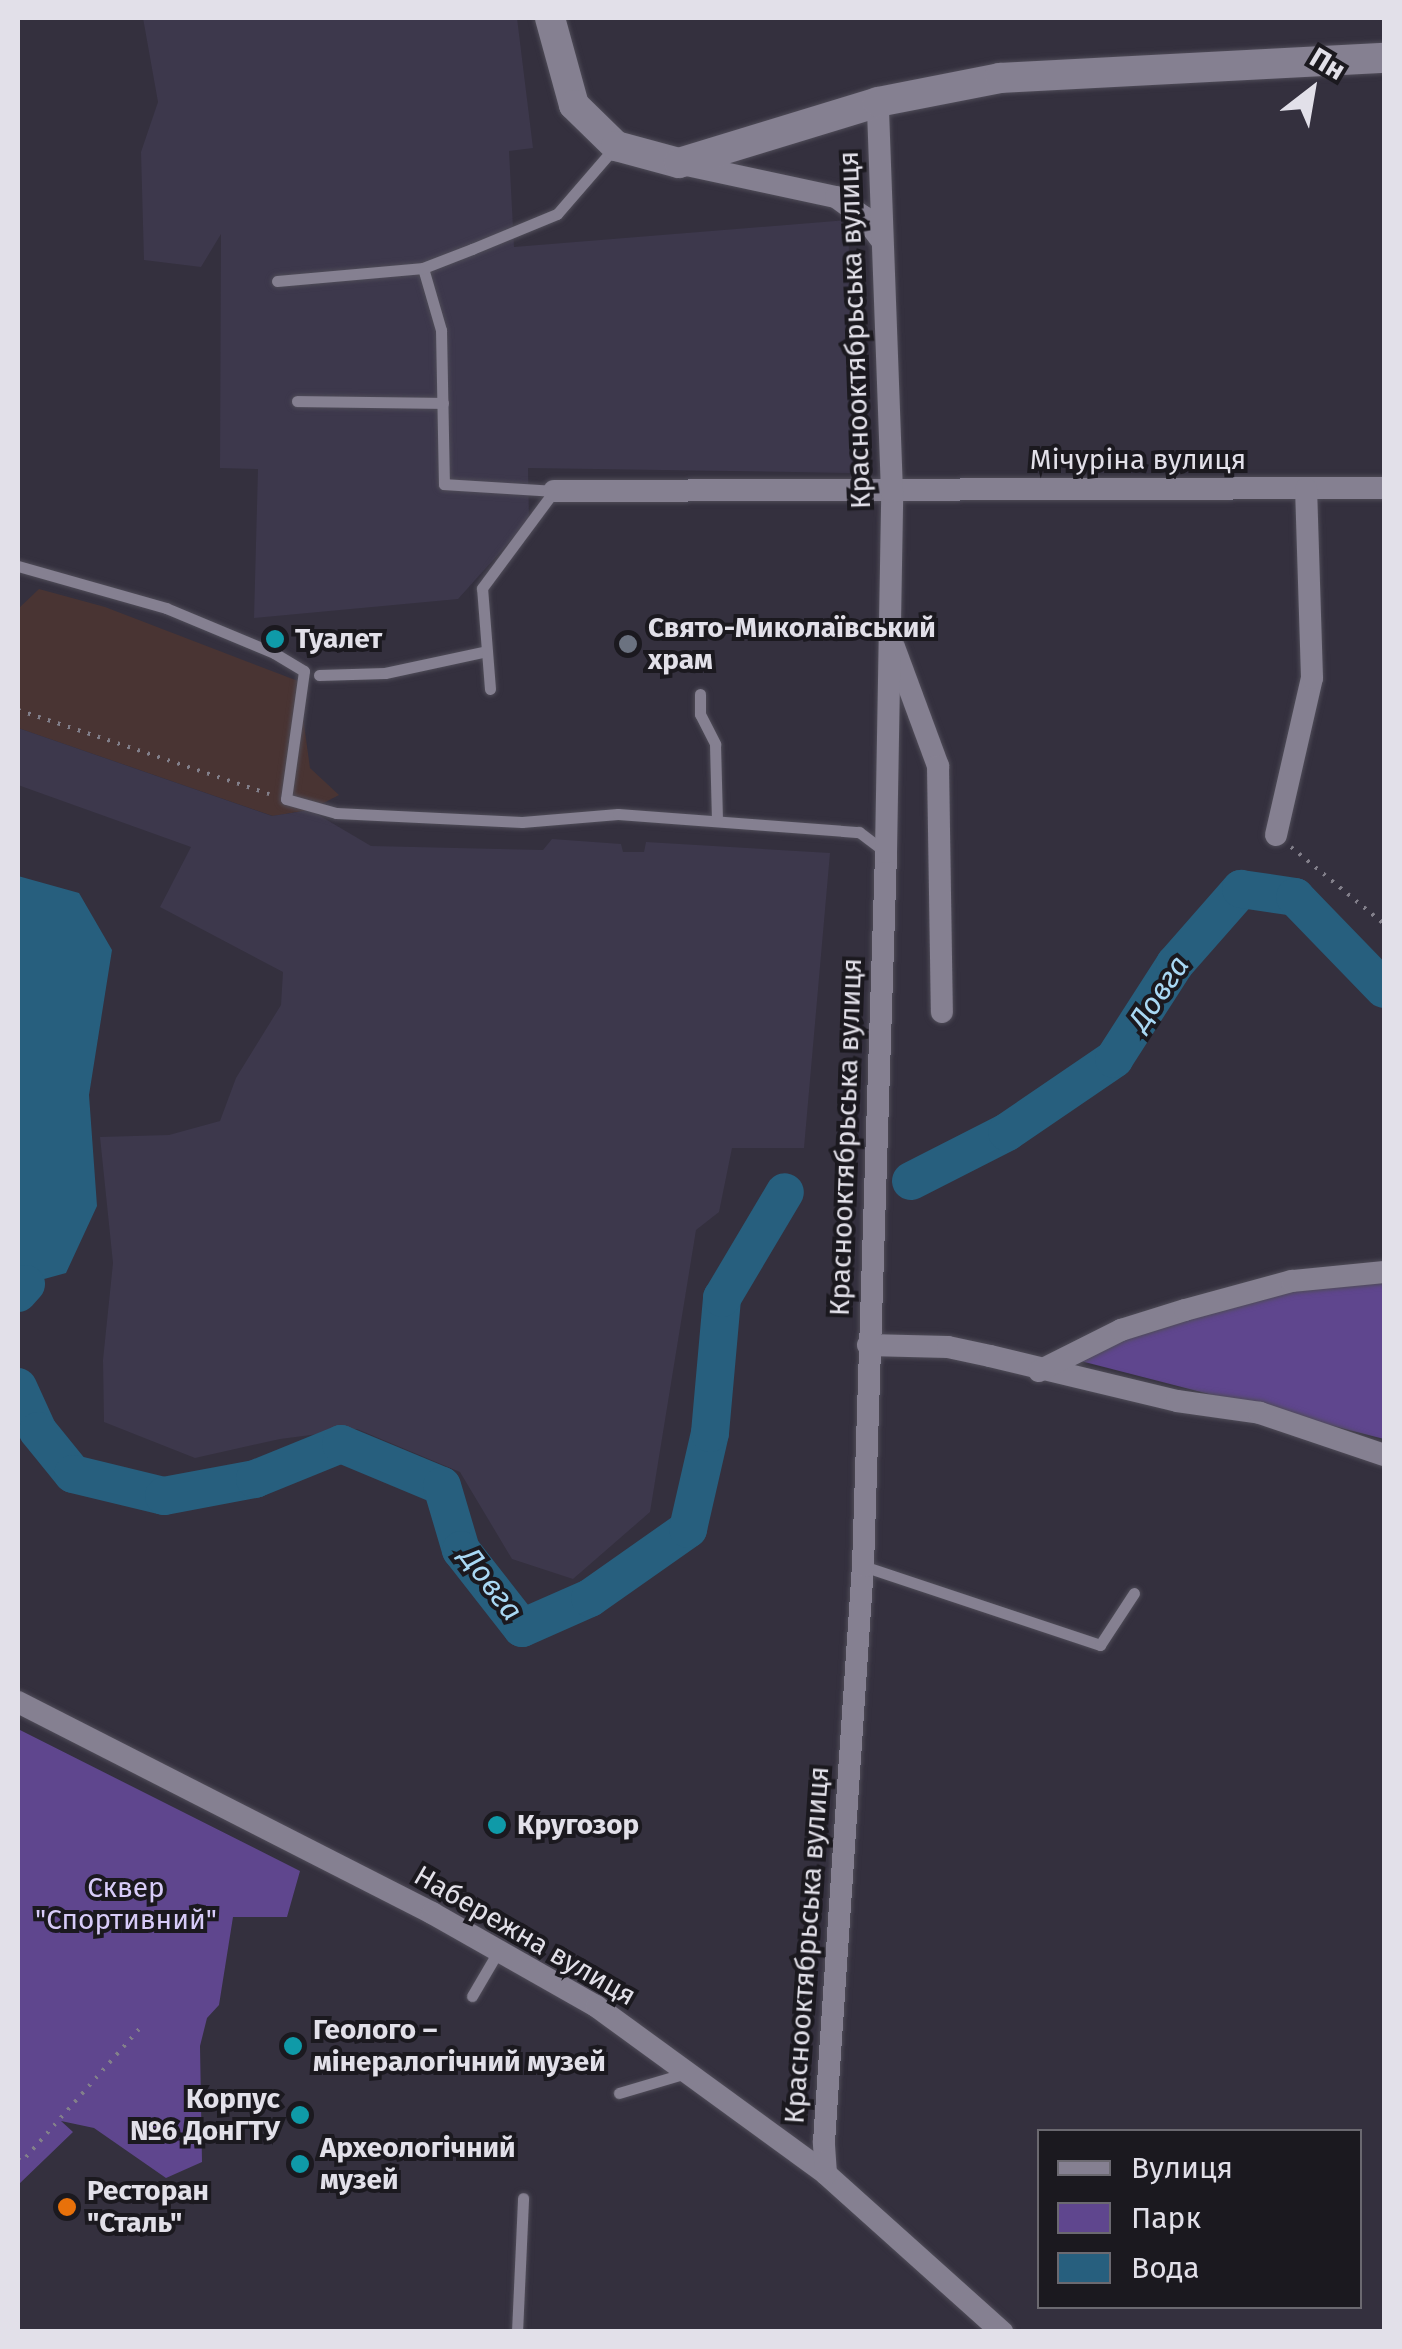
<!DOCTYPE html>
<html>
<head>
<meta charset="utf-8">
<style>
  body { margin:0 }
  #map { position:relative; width:1402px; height:2349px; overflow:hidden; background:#34303e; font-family:"Fira Sans",sans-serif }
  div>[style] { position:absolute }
  .commercial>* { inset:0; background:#493433 }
  .built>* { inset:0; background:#3d384c }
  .green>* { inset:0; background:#5f468e }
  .water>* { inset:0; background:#275f7e }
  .river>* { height:38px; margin:-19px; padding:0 19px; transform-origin:19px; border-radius:19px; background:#275f7e }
  .path>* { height:4px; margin-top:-2px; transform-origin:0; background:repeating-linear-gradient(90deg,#827f8a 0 2.5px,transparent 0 10.5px) }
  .roads { filter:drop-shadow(0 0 2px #4f4c58) drop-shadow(0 0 2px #4f4c58) }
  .lane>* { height:11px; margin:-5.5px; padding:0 5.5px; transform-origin:5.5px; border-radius:5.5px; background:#858091 }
  .street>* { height:22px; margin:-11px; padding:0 11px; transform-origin:11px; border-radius:11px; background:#858091 }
  .secondary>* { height:30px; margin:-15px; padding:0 15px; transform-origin:15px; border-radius:15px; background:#858091 }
  .dots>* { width:28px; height:28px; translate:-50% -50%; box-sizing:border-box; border:5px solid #1b191f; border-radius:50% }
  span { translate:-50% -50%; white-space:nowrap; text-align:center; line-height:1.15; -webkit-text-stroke:8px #1b191f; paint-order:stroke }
  .street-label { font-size:28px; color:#e2e0e9 }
  .poi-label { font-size:28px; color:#e2e0e9; font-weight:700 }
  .left { translate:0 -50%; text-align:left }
  .right { translate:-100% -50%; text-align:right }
  .park-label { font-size:28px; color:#d8ccf9 }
  .water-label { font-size:30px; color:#a9d8f4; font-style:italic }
  .frame { position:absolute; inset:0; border:20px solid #e2e0e9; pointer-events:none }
  .legend { position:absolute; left:1037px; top:2129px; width:325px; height:180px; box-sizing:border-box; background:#1b191f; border:2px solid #6b6970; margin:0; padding:12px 18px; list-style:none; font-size:30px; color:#e2e0e9 }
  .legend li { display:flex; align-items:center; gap:20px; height:50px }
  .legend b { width:50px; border:2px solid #6b6970 }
  .north { position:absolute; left:1262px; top:40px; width:100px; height:100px; -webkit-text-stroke:8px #1b191f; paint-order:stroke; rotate:31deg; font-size:28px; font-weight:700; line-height:40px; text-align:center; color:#e2e0e9 }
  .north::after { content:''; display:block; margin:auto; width:35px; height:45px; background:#e2e0e9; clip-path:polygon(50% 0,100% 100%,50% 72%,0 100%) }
</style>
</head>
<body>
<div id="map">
  <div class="commercial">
    <i style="clip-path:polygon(39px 589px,105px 607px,298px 681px,310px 768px,339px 795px,310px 810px,273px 816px,18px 728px,18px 609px)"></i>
  </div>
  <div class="built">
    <i style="clip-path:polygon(143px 18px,517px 18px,533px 148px,509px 151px,514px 247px,848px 220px,855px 473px,528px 468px,529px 520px,458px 599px,254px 618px,258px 469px,220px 468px,221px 234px,201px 267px,144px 260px,141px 152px,158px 102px)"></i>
    <i style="clip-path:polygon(18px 728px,272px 816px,310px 810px,371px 846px,543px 850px,552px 839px,621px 844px,623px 852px,644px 852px,646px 842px,830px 853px,804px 1148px,732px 1148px,719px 1212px,696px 1230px,650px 1512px,573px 1579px,512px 1559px,460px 1472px,357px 1429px,280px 1439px,195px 1458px,104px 1422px,103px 1360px,113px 1263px,100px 1137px,169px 1135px,220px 1121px,236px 1078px,281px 1005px,283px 972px,160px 907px,191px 847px,18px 785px)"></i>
  </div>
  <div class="green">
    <i style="clip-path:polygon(1384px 1280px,1384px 1439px,1069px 1358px,1222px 1305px,1307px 1286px)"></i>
    <i style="clip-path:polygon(18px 1729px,300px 1871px,287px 1917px,233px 1917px,219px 2005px,207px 2018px,200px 2046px,202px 2162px,166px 2178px,94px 2128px,61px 2121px,73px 2132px,18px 2185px)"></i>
  </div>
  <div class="water">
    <i style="clip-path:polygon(18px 876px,79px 893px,112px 950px,89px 1095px,97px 1206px,66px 1273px,26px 1284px,18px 1277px)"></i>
  </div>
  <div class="river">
    <i style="left:911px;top:1181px;width:108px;rotate:-27deg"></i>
    <i style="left:1007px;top:1132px;width:130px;rotate:-34.3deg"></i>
    <i style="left:1114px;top:1059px;width:113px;rotate:-57.3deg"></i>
    <i style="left:1175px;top:964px;width:100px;rotate:-48.7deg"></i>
    <i style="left:1241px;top:889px;width:55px;rotate:8.4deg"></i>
    <i style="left:1295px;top:897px;width:128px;rotate:45.9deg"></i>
    <i style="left:18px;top:1293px;width:12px;rotate:-48deg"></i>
    <i style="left:18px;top:1387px;width:48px;rotate:65.6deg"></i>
    <i style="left:38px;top:1431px;width:55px;rotate:50.9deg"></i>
    <i style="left:73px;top:1474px;width:94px;rotate:13.6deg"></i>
    <i style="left:164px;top:1496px;width:93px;rotate:-10.6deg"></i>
    <i style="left:255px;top:1479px;width:93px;rotate:-22.1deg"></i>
    <i style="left:341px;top:1444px;width:109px;rotate:22.6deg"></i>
    <i style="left:442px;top:1486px;width:67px;rotate:73.5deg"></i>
    <i style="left:461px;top:1550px;width:99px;rotate:52deg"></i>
    <i style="left:522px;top:1628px;width:74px;rotate:-23.8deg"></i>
    <i style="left:590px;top:1598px;width:120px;rotate:-35.1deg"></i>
    <i style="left:688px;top:1529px;width:98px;rotate:-77.1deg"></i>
    <i style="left:710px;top:1433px;width:136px;rotate:-84.9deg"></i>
    <i style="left:722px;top:1298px;width:123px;rotate:-59.3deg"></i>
  </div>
  <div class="path">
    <i style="left:18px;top:710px;width:265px;rotate:18.5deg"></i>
    <i style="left:1291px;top:847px;width:121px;rotate:39.6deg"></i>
    <i style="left:18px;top:2158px;width:8px;rotate:-7deg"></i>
    <i style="left:26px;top:2157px;width:175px;rotate:-48.5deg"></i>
  </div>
  <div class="roads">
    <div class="lane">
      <i style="left:423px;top:268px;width:65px;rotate:73.8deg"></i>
      <i style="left:441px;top:330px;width:154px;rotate:88.9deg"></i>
      <i style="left:444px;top:484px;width:110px;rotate:3.6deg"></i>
      <i style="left:277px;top:281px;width:147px;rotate:-5.1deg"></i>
      <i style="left:423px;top:268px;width:53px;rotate:-21.2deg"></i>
      <i style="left:472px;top:249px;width:92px;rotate:-22.4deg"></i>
      <i style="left:557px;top:214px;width:90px;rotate:-49.1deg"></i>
      <i style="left:297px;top:401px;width:146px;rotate:0.8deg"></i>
      <i style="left:18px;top:566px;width:154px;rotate:15.8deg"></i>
      <i style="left:166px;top:608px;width:117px;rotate:22.6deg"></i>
      <i style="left:274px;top:653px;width:35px;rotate:31deg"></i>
      <i style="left:304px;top:671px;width:129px;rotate:98deg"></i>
      <i style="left:286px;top:799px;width:52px;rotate:15.6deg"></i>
      <i style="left:336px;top:813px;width:186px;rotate:2.8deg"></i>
      <i style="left:522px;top:822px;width:96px;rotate:-4.8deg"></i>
      <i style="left:618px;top:814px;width:242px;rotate:4.3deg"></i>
      <i style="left:859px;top:832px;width:34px;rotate:37deg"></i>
      <i style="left:319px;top:675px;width:66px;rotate:-1.7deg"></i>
      <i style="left:385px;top:673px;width:104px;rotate:-12.2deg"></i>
      <i style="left:490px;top:689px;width:101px;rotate:-94.5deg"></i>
      <i style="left:482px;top:588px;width:121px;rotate:-53.4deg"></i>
      <i style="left:700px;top:694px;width:20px;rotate:90deg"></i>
      <i style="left:700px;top:714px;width:34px;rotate:63deg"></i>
      <i style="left:715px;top:744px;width:77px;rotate:88.5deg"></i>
      <i style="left:863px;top:1566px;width:250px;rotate:18.4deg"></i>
      <i style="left:1100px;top:1645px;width:62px;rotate:-56.8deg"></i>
      <i style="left:472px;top:1996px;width:53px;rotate:-59.6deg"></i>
      <i style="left:619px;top:2093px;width:70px;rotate:-16.6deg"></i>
      <i style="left:517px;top:2332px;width:134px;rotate:-87.4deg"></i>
    </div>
    <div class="street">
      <i style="left:682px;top:164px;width:157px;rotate:12.1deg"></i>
      <i style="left:836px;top:197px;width:34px;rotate:36deg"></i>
      <i style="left:864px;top:217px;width:26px;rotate:53deg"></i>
      <i style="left:554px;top:491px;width:830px;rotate:-0.21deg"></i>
      <i style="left:894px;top:647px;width:127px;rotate:69.7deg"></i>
      <i style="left:938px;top:766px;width:246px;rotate:89.1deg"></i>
      <i style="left:1276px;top:835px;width:161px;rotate:-77.1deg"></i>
      <i style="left:1312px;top:678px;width:189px;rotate:-91.8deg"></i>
      <i style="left:868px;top:1345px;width:80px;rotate:1.4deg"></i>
      <i style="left:948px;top:1347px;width:43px;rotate:12.1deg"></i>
      <i style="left:990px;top:1356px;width:192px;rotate:13.5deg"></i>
      <i style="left:1177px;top:1401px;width:84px;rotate:8.2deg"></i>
      <i style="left:1260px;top:1413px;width:131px;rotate:18.7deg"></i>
      <i style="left:1039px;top:1371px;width:92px;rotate:-26.6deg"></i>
      <i style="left:1121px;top:1330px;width:67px;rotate:-17.4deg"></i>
      <i style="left:1185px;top:1310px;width:111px;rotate:-15.2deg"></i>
      <i style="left:1292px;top:1281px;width:92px;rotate:-5.6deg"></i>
      <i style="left:18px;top:1702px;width:465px;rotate:27deg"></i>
      <i style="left:432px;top:1913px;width:189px;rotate:29.6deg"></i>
      <i style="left:596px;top:2006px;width:285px;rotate:36.1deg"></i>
      <i style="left:826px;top:2174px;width:237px;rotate:41.9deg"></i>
      <i style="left:826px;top:2174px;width:32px;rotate:-94deg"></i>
      <i style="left:824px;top:2142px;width:577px;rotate:-86.13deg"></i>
      <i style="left:863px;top:1566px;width:714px;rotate:-88.15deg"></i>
      <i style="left:886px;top:852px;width:360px;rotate:-89deg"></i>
      <i style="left:892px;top:492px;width:390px;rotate:-92.1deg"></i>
    </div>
    <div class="secondary">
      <i style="left:550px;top:18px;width:90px;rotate:74.6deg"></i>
      <i style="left:574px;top:105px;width:59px;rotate:44.3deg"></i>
      <i style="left:616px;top:146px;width:65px;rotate:15.1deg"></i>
      <i style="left:679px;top:163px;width:208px;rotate:-17deg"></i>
      <i style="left:878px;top:102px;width:124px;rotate:-11.1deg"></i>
      <i style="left:1000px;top:78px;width:385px;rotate:-3deg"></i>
    </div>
  </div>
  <div class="dots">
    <i style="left:275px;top:639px;background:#0f9aa8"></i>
    <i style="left:628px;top:644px;background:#6b7280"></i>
    <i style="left:497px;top:1825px;background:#0f9aa8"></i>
    <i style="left:293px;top:2046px;background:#0f9aa8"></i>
    <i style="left:300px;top:2115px;background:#0f9aa8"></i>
    <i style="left:300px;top:2164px;background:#0f9aa8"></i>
    <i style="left:67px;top:2207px;background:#e8710a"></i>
  </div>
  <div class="street-label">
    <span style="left:855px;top:330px;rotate:-92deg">Краснооктябрьська вулиця</span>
    <span style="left:1138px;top:460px">Мічуріна вулиця</span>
    <span style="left:846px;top:1137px;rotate:-88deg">Краснооктябрьська вулиця</span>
    <span style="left:525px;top:1936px;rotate:30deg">Набережна вулиця</span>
    <span style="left:807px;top:1945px;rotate:-86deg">Краснооктябрьська вулиця</span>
  </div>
  <div class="poi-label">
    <span class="left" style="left:648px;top:644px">Свято-Миколаївський<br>храм</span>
    <span class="left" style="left:295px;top:639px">Туалет</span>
    <span class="left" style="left:517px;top:1825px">Кругозор</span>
    <span class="left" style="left:313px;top:2046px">Геолого –<br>мінералогічний музей</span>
    <span class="right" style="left:280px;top:2115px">Корпус<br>№6 ДонГТУ</span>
    <span class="left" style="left:320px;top:2164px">Археологічний<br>музей</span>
    <span class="left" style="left:87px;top:2207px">Ресторан<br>"Сталь"</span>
  </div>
  <div class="park-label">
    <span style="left:126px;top:1904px">Сквер<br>"Спортивний"</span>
  </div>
  <div class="water-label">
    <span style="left:1159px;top:993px;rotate:-56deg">Довга</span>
    <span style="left:491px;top:1584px;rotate:53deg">Довга</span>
  </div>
  <div class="frame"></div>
  <ul class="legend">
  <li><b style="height:12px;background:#858091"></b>Вулиця</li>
  <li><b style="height:28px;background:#5f468e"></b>Парк</li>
  <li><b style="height:28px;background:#275f7e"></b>Вода</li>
  </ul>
  <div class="north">Пн</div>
</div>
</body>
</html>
